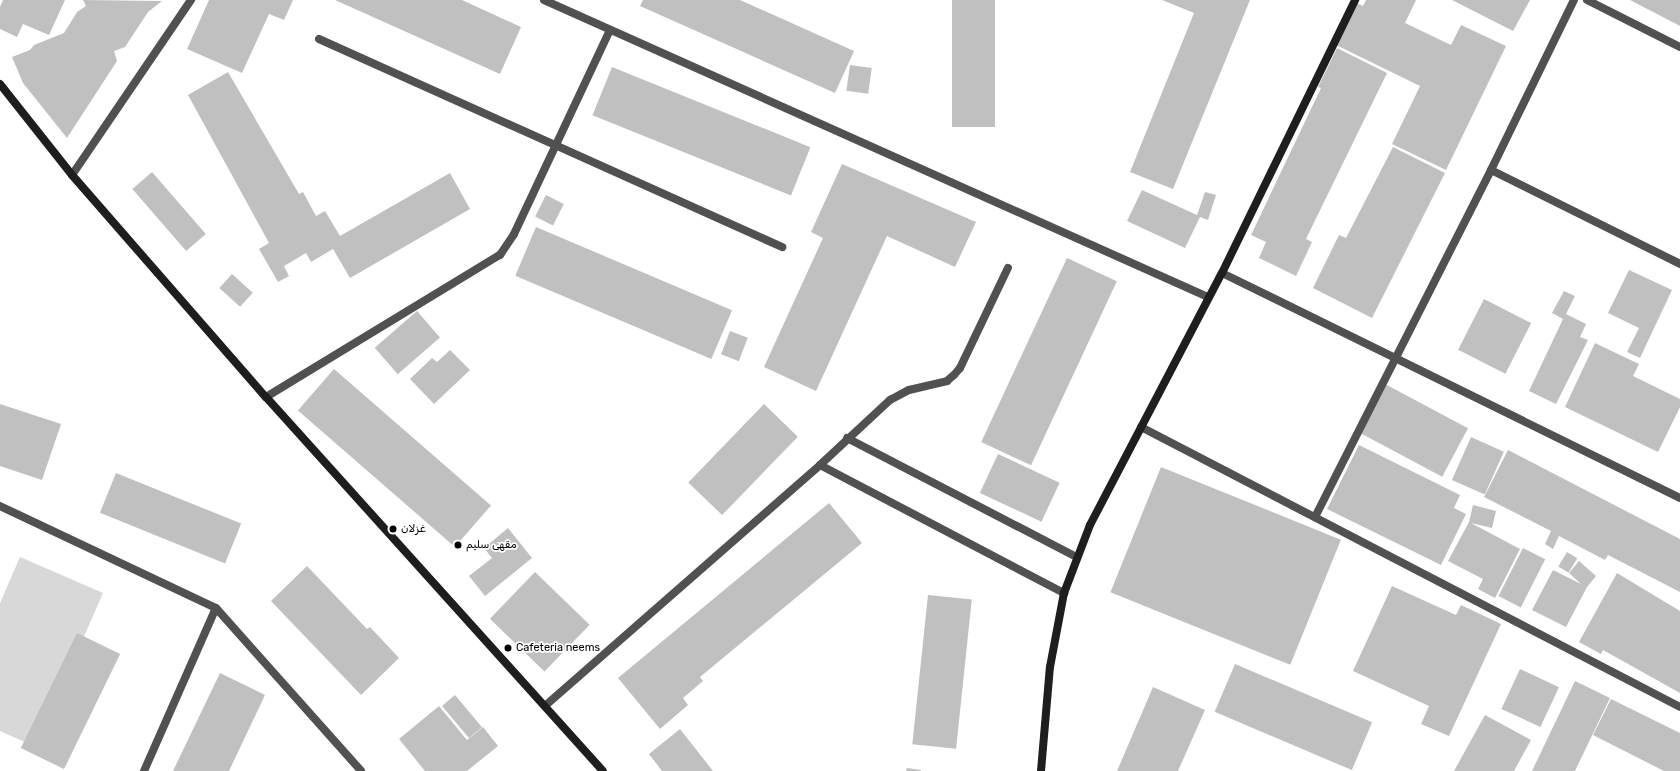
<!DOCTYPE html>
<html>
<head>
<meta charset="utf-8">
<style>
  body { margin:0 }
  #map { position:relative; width:1680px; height:771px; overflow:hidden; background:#fff; font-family:Rubik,Cairo,sans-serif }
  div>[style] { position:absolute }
  .green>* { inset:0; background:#d8d8d8 }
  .building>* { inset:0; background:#c0c0c0; transform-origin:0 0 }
  .street>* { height:8px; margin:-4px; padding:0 4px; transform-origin:4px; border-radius:4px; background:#515151 }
  .secondary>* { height:8px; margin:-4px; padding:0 4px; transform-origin:4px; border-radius:4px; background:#1e1e1e }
  .dots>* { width:11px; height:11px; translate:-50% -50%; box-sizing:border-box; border:2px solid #fff; border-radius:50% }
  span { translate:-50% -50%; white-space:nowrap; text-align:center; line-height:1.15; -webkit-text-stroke:3.5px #fff; paint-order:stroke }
  .poi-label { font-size:11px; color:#000 }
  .left { translate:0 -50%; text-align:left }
</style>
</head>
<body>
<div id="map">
  <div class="green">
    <i style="clip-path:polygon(20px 557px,103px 593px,36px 747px,0 731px,0 603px)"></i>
  </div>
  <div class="building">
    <i style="clip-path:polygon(3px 0,65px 0,49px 35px,23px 24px,17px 37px,0 29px,0 7px)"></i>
    <i style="clip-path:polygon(83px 0,162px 1px,148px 12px,125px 47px,114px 51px,117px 61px,67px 138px,23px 83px,12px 57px,30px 50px,34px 45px,64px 33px,77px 12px,86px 6px)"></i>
    <i style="clip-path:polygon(209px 0,293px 0,284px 20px,269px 14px,242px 73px,187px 49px)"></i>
    <i style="clip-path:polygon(335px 0,462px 0,521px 27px,500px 74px)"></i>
    <i style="clip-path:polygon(643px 0,740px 0,854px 51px,835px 93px,640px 6px)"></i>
    <i style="left:952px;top:0;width:43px;height:127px"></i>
    <i style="clip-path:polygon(1162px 0,1250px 0,1173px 189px,1130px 172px,1194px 13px)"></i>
    <i style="clip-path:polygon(1366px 0,1416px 0,1405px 23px,1451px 45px,1461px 25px,1506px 46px,1446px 170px,1392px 144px,1420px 86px,1336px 45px,1357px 3px,1363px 6px)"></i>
    <i style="clip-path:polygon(1452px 0,1530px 0,1513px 31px)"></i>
    <i style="clip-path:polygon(1630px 0,1680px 0,1680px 26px)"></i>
    <i style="clip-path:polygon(1337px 48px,1387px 73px,1306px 239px,1312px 242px,1296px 276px,1259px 258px,1266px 242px,1251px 235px,1321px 88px,1318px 87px)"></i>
    <i style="left:850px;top:65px;width:22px;height:26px;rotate:8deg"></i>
    <i style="left:612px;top:67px;width:214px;height:52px;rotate:22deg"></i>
    <i style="clip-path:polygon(228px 72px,299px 194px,303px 192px,316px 216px,325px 211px,340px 236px,450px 173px,470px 209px,350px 278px,333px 249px,311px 262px,306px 253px,284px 266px,289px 276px,278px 282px,259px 249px,269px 243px,188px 95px)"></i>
    <i style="clip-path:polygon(1393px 147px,1445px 173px,1372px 318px,1313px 288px,1339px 235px,1346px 238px)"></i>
    <i style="clip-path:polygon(842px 164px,976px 222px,955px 267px,887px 236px,816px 391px,764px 367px,823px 238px,811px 232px)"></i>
    <i style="left:152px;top:172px;width:82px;height:26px;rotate:49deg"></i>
    <i style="clip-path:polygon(1142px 190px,1197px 215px,1205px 192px,1216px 195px,1208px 220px,1200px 217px,1185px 248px,1127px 221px)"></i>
    <i style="left:546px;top:195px;width:20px;height:24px;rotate:27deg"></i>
    <i style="left:536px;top:227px;width:213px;height:53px;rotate:23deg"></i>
    <i style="left:1067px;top:258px;width:55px;height:203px;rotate:25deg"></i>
    <i style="clip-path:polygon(1629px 270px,1672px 290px,1640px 358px,1627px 352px,1639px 328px,1608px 313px)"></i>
    <i style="left:232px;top:274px;width:28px;height:19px;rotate:42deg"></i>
    <i style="clip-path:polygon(1564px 291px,1575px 296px,1566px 314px,1586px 324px,1580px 337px,1588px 340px,1556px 404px,1529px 391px,1563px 319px,1552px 313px)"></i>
    <i style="left:1484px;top:299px;width:53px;height:57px;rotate:27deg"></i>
    <i style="left:417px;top:311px;width:35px;height:56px;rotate:49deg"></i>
    <i style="left:730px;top:331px;width:19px;height:25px;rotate:21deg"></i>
    <i style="clip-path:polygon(1595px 343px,1639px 364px,1633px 376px,1680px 399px,1680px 407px,1658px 452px,1565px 407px)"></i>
    <i style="clip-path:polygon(450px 350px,470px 370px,434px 404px,410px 379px,432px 358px,437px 362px)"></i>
    <i style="left:334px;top:369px;width:208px;height:55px;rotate:41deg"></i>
    <i style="left:1385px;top:384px;width:94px;height:55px;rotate:28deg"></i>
    <i style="clip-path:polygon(0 404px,61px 424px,42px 480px,0 466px)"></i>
    <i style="left:764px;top:404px;width:47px;height:109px;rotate:44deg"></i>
    <i style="left:1471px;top:437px;width:36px;height:47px;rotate:24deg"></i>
    <i style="clip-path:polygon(1359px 445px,1460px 495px,1454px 508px,1466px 514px,1441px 565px,1327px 509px)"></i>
    <i style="clip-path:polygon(1508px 450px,1680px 539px,1680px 592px,1608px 555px,1605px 560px,1559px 536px,1553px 549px,1545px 544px,1551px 531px,1484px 497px)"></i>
    <i style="left:998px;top:454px;width:68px;height:43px;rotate:25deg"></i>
    <i style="left:1161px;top:467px;width:194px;height:135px;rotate:22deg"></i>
    <i style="left:116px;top:473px;width:135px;height:43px;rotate:22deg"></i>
    <i style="clip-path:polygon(829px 503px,862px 543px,700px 677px,703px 681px,683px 698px,688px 705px,660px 729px,618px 678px)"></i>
    <i style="clip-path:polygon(1473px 505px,1496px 511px,1492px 528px,1471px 523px,1520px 549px,1495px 598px,1478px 589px,1483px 579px,1448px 561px,1469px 522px)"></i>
    <i style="clip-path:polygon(508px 528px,532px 558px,485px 596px,469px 576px,492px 558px,484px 548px)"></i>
    <i style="left:1523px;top:548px;width:25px;height:54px;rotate:27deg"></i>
    <i style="left:1567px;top:552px;width:12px;height:17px;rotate:31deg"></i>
    <i style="clip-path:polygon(1579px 561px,1596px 576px,1587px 587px,1566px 627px,1532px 610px,1553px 570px,1581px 584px,1569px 573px)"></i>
    <i style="clip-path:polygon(307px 566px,367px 629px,370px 627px,399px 658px,361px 695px,271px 601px)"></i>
    <i style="left:535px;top:572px;width:76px;height:65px;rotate:44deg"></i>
    <i style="clip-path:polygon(1617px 573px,1680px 611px,1680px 693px,1603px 650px,1601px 654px,1579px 642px)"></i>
    <i style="clip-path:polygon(1392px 586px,1456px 615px,1461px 605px,1501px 624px,1449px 736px,1421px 724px,1429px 706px,1353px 671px)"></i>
    <i style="left:928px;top:595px;width:44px;height:150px;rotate:6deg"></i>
    <i style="left:77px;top:633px;width:48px;height:128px;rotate:26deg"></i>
    <i style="left:1235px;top:664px;width:149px;height:52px;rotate:23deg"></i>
    <i style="left:1520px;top:669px;width:43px;height:44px;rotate:25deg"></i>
    <i style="clip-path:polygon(220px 673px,265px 695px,229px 771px,173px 771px)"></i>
    <i style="clip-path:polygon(1575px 681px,1610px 698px,1575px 771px,1532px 771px)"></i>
    <i style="clip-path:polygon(1153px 687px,1205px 710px,1178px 771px,1117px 771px)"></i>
    <i style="left:455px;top:695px;width:42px;height:17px;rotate:50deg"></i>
    <i style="clip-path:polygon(1611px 699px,1680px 733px,1680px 771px,1664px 771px,1593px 735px)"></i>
    <i style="clip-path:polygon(439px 706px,467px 740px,483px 727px,498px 746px,467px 771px,425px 771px,399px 739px)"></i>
    <i style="clip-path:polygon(1485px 715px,1531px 740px,1514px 771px,1454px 771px)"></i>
    <i style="clip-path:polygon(680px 729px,713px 771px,662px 771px,649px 754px)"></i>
    <i style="clip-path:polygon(907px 768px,921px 770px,921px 771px,906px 771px)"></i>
  </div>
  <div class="street">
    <i style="left:544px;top:0;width:727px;rotate:24.1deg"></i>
    <i style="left:1587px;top:0;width:104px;rotate:26.8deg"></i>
    <i style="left:319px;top:39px;width:508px;rotate:24.19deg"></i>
    <i style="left:1491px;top:170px;width:211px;rotate:26.4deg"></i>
    <i style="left:72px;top:175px;width:212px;rotate:-55.8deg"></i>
    <i style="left:1222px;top:273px;width:510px;rotate:26.16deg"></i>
    <i style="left:266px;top:397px;width:274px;rotate:-31.3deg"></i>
    <i style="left:500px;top:255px;width:25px;rotate:-56deg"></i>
    <i style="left:514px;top:234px;width:225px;rotate:-64.8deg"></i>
    <i style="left:1141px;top:427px;width:607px;rotate:27.45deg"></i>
    <i style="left:847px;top:438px;width:259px;rotate:27.4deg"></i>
    <i style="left:820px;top:465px;width:276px;rotate:27.7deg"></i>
    <i style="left:0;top:506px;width:239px;rotate:25.3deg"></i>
    <i style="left:216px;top:608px;width:218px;rotate:48.3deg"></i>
    <i style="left:1315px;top:517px;width:389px;rotate:-63.1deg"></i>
    <i style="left:1491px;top:170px;width:189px;rotate:-64deg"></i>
    <i style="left:546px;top:705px;width:364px;rotate:-41.2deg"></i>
    <i style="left:820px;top:465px;width:96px;rotate:-42.9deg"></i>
    <i style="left:890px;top:400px;width:21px;rotate:-28deg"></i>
    <i style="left:909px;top:390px;width:39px;rotate:-13deg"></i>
    <i style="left:947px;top:381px;width:9px;rotate:-41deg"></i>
    <i style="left:954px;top:375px;width:9px;rotate:-49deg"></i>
    <i style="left:960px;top:368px;width:111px;rotate:-64.4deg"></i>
    <i style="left:144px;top:771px;width:178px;rotate:-66.2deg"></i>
  </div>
  <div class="secondary">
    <i style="left:0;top:84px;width:116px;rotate:51.6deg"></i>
    <i style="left:72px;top:175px;width:295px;rotate:48.9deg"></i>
    <i style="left:266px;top:397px;width:503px;rotate:47.98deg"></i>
    <i style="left:1041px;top:771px;width:104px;rotate:-85.1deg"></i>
    <i style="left:1050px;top:667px;width:75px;rotate:-79.3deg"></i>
    <i style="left:1064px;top:593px;width:73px;rotate:-69.1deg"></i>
    <i style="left:1090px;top:525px;width:284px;rotate:-62.4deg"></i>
    <i style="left:1222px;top:273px;width:304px;rotate:-64deg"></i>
  </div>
  <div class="dots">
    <i style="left:393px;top:529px;background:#000"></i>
    <i style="left:458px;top:545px;background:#000"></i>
    <i style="left:508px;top:648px;background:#000"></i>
  </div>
  <div class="poi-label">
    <span class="left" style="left:401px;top:529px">غزلان</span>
    <span class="left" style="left:466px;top:545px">مقهى سليم</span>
    <span class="left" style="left:516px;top:648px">Cafeteria neems</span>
  </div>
</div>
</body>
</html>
